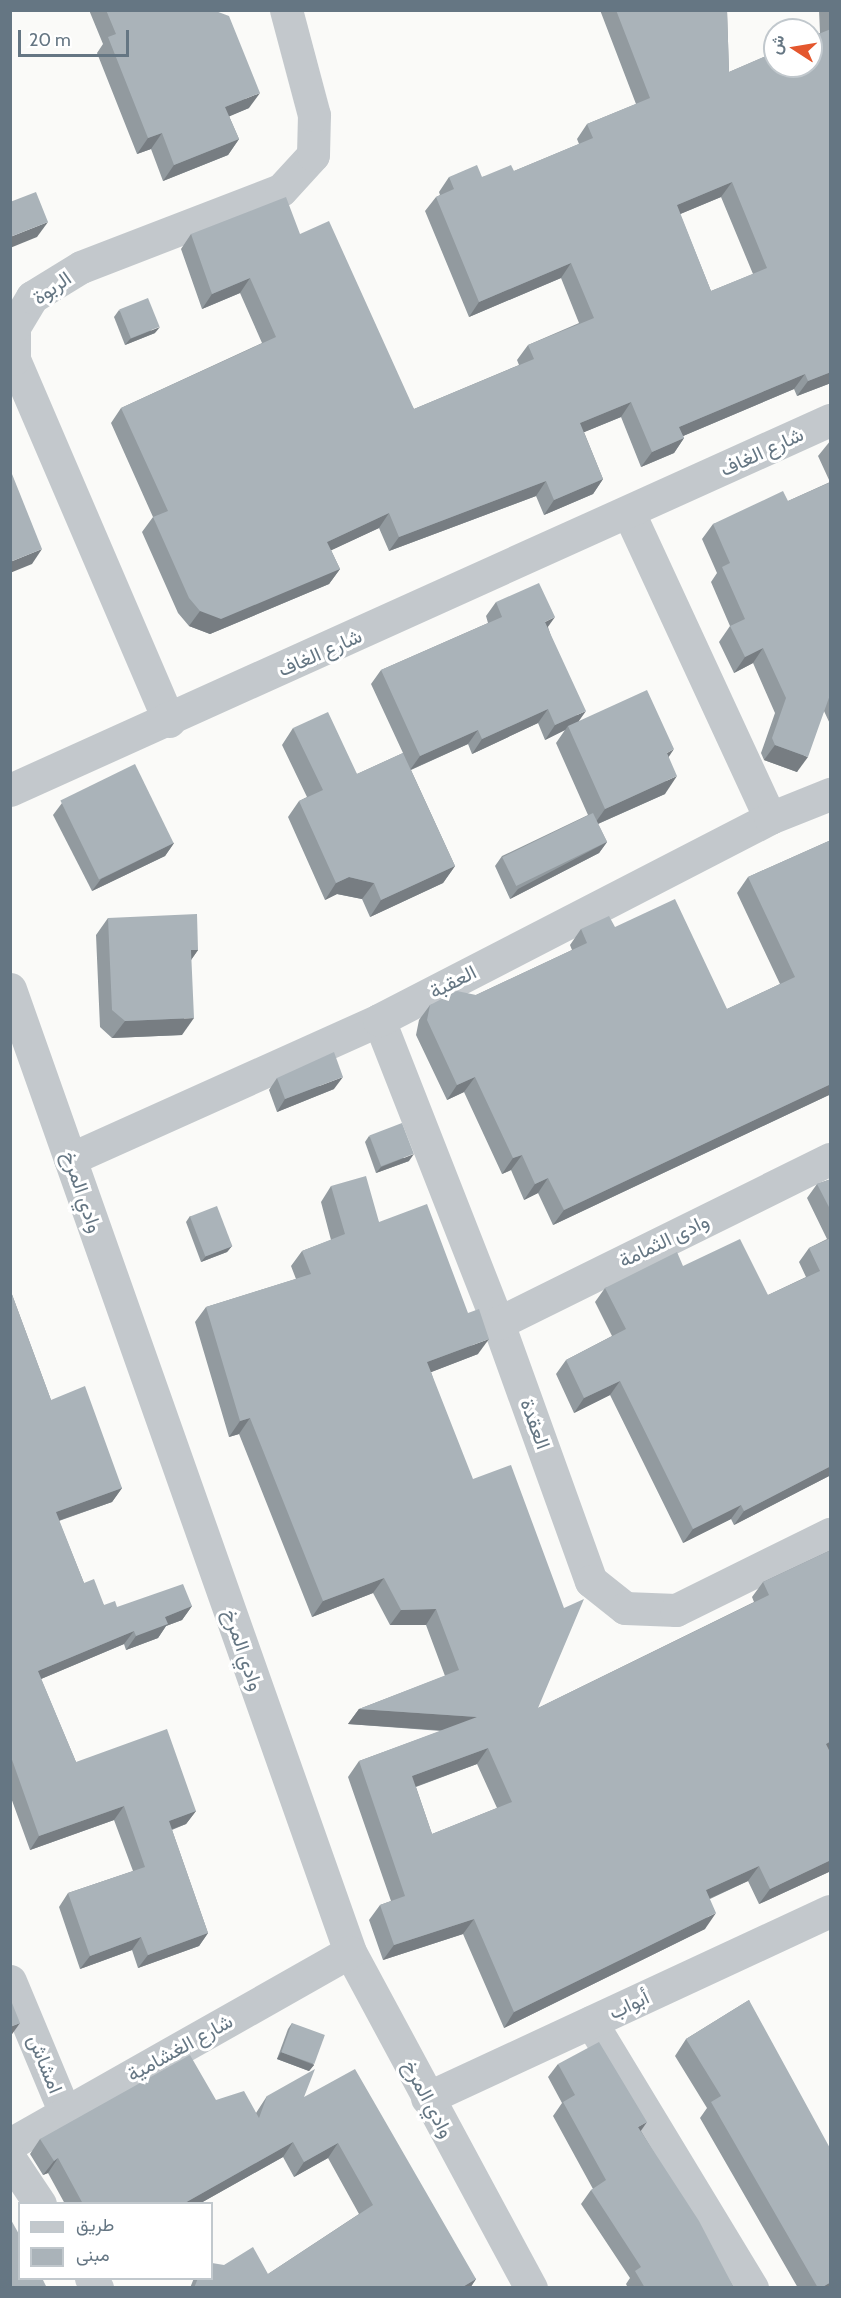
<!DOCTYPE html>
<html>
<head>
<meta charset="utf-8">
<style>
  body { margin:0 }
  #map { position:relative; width:841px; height:2298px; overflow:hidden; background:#fafaf8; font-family:Cabin,Vazirmatn,sans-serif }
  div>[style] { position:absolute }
  .minor>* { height:33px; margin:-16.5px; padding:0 16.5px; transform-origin:16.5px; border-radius:16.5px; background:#c3c8cc }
  .wall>* { inset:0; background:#929a9f }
  .shaded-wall>* { inset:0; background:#777d82 }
  .building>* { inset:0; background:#aab3b9; transform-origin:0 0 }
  span { translate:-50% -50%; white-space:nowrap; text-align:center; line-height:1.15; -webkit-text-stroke:6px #fff; paint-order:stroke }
  .street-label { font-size:20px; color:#657683 }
  .frame { position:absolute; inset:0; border:12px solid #657683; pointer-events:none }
  .legend { position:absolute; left:18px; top:2202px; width:195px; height:78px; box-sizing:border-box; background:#fff; border:2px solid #c1c8cd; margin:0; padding:8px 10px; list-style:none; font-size:18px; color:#657683 }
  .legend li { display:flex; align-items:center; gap:12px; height:30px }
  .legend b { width:30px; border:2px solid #c1c8cd }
  .north { position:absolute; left:763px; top:18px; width:60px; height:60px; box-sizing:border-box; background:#fff; border:2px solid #c1c8cd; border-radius:50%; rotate:282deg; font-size:16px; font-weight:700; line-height:24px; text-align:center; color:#657683 }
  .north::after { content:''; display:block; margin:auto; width:21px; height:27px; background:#e4572e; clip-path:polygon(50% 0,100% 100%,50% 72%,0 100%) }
  .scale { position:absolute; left:18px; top:30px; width:111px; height:27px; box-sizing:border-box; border:3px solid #657683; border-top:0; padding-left:8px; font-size:18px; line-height:21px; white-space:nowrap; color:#657683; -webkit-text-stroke:4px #fff; paint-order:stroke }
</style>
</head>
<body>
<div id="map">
  <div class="minor">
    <i style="left:629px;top:513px;width:336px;rotate:65.2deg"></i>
    <i style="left:169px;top:721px;width:394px;rotate:-113.2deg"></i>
    <i style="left:14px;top:359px;width:32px;rotate:-90deg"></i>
    <i style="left:14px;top:327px;width:35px;rotate:-59deg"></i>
    <i style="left:32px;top:297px;width:57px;rotate:-31.5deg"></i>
    <i style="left:81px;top:267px;width:214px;rotate:-21.1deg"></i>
    <i style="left:281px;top:190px;width:47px;rotate:-47.6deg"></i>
    <i style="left:313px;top:155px;width:40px;rotate:-88.6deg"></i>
    <i style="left:314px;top:115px;width:109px;rotate:-104.9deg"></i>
    <i style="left:10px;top:790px;width:900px;rotate:-24.29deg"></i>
    <i style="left:10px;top:989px;width:1021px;rotate:70.55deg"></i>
    <i style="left:350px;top:1952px;width:382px;rotate:61.7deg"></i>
    <i style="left:379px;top:1020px;width:326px;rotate:68.6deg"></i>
    <i style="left:498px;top:1323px;width:274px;rotate:70.2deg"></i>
    <i style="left:591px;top:1581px;width:43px;rotate:38.5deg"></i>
    <i style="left:625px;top:1608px;width:51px;rotate:2.2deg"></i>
    <i style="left:676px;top:1610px;width:172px;rotate:-26.3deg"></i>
    <i style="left:70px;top:1159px;width:339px;rotate:-24.2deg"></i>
    <i style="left:379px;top:1020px;width:440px;rotate:-27.3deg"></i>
    <i style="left:770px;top:818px;width:65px;rotate:-21.8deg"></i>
    <i style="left:498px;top:1323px;width:370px;rotate:-26.3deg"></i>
    <i style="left:10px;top:1981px;width:143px;rotate:67.4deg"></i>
    <i style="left:591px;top:2022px;width:311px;rotate:58.8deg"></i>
    <i style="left:427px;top:2098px;width:444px;rotate:-24.9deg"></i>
    <i style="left:10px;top:2144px;width:390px;rotate:-29.5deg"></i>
    <i style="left:10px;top:2159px;width:54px;rotate:56.3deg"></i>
    <i style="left:91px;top:2278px;width:12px;rotate:59deg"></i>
  </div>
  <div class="wall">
    <i style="clip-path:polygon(89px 10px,213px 10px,249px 108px,229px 116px,239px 139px,228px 155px,163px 181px,151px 149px,137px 154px,97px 53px,103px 44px)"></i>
    <i style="clip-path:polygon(evenodd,600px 10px,727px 10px,729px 72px,820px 33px,819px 10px,831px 10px,831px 383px,797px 396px,794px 389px,683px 436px,684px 438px,674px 453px,641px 467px,621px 417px,584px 432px,603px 479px,593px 494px,544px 515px,536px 496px,389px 551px,379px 528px,331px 550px,340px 569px,329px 584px,210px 634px,189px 626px,178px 613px,142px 532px,153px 517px,111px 423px,121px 408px,262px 343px,240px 293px,202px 309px,181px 249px,191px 234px,300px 234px,414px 409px,519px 365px,517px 360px,528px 345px,579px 323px,561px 278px,469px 317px,425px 211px,436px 197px,440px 195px,439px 192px,449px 177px,482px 177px,514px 171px,579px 144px,577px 139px,587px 124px,636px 104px,600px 10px,721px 197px,753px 274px,711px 291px,680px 214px,721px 197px)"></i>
    <i style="clip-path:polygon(119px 310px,155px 333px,125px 345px,114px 317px)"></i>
    <i style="clip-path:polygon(831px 440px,831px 726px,824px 711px,797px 772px,764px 760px,761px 753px,775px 713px,753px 663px,734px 673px,719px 642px,730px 626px,711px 582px,717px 573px,702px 539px,713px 524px,788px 501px,830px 482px,818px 456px)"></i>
    <i style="clip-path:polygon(496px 602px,548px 627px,579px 721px,669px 757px,665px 794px,598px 824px,607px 842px,599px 853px,510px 899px,495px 866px,502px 856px,588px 815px,556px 743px,565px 730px,545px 740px,538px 723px,472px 754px,468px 744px,411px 770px,455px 866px,443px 883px,370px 917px,362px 899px,337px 894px,325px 900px,288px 817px,299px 801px,307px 797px,282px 745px,293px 728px,357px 774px,403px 753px,371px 684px,381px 670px,488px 623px,486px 616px)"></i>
    <i style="clip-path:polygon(62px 803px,174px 843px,165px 856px,92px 891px,53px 815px)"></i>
    <i style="clip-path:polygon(831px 840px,831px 1099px,829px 1095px,553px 1225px,538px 1193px,524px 1200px,511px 1170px,502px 1174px,464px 1092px,447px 1100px,416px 1035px,419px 1020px,430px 1005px,476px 995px,572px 950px,570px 945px,581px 929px,615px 927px,727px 1009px,780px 984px,737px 893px,748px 877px)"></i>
    <i style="clip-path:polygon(108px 918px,198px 950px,191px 960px,182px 1035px,112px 1038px,100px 1027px,96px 935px)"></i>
    <i style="clip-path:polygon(277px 1078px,334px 1089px,277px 1112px,269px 1090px)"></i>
    <i style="clip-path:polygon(369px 1136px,409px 1161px,376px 1173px,365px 1142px)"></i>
    <i style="clip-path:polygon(831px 1179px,831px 1475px,734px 1525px,731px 1519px,683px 1543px,610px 1395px,574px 1413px,556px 1374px,566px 1360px,612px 1336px,595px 1302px,605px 1288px,683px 1266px,768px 1295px,806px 1277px,799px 1262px,809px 1248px,827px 1239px,807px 1198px,817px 1184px)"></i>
    <i style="clip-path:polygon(evenodd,331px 1186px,379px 1222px,478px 1354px,431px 1372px,538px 1708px,754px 1602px,752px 1597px,763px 1582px,831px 1550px,831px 1752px,830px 1752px,831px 1754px,831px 1871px,759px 1904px,748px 1881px,710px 1899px,705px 1929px,504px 2028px,463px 1934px,383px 1960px,369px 1920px,380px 1905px,391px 1901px,348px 1777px,359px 1761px,441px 1731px,348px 1724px,359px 1709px,445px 1676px,426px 1625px,390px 1625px,373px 1593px,312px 1617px,239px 1434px,229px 1437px,195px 1322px,206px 1307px,296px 1279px,291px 1266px,302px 1251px,331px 1240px,321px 1202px,331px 1186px,477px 1764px,497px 1808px,432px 1834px,416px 1787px,477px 1764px)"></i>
    <i style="clip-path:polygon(190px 1216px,232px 1246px,227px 1252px,201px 1262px,186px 1222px)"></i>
    <i style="clip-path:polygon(10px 1289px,51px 1400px,122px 1488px,112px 1502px,59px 1521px,84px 1583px,104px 1605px,117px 1607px,192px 1606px,182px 1620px,166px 1626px,158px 1638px,126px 1650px,124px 1644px,41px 1679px,76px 1762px,196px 1811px,186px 1824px,172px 1830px,208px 1933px,199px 1946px,138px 1968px,132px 1950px,80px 1969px,59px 1907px,68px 1893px,133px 1871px,114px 1820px,30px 1850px,10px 1795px)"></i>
    <i style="clip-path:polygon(749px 2000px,831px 2288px,798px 2288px,700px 2118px,707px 2108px,675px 2056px,686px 2039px)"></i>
    <i style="clip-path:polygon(292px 2023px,314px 2065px,309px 2071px,277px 2059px,288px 2029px)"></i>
    <i style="clip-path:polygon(558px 2064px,641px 2131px,734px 2288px,628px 2288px,626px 2284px,630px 2278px,581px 2204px,591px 2190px,593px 2189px,553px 2116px,562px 2103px,548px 2077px)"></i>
    <i style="clip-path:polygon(267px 2096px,304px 2097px,476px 2279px,470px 2288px,190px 2288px,194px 2278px,212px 2278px,268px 2274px,359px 2214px,328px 2158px,294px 2177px,283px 2157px,199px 2204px,65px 2204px,48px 2173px,43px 2175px,30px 2154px,40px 2139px,216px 2100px,256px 2113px)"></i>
  </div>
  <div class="shaded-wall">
    <i style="clip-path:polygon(260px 93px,249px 108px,214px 123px,225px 107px)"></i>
    <i style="clip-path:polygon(162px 133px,151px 149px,137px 154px,148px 138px)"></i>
    <i style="clip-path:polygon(239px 139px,228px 155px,163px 181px,174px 165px)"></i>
    <i style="clip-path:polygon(732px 182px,721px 197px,666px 220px,677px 205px)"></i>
    <i style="clip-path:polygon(48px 222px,37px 237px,10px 248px,10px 237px)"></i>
    <i style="clip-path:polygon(571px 263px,561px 278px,469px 317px,479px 302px)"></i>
    <i style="clip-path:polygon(250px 278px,240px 293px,202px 309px,212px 294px)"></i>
    <i style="clip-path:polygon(160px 327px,155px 333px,125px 345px,130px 339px)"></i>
    <i style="clip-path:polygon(831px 372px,831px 383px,797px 396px,808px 381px)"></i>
    <i style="clip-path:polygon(805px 374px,794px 389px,669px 442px,679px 427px)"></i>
    <i style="clip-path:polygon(631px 402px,621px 417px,570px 438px,580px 423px)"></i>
    <i style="clip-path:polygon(684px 438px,674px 453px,641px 467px,652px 452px)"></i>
    <i style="clip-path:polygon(603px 479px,593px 494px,544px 515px,554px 500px)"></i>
    <i style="clip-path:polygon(546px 481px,536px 496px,389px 551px,399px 537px)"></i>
    <i style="clip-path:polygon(389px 513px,379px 528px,317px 557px,327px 542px)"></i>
    <i style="clip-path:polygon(42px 549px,32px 564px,10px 573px,10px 562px)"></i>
    <i style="clip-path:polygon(340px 569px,329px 584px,210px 634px,189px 626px,200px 611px)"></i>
    <i style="clip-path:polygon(555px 617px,545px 631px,545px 622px)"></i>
    <i style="clip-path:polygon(763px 648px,753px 663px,734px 673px,745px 657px)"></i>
    <i style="clip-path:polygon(548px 709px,538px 723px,472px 754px,482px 739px)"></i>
    <i style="clip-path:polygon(586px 711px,576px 725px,568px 726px,565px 730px,545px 740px,555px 725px)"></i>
    <i style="clip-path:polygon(478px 730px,468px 744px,410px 770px,420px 756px)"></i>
    <i style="clip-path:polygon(775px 745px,808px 757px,797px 772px,764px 760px)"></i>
    <i style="clip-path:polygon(674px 749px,662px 767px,667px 753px)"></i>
    <i style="clip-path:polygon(677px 776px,665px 794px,593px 826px,605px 809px)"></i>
    <i style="clip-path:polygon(607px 842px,599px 853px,510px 899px,518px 889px)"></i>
    <i style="clip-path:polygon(174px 843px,165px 856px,92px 891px,101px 879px)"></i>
    <i style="clip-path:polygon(455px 866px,443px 883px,370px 917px,381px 900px)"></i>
    <i style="clip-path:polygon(349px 877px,374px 883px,362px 899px,337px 894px,325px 900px,336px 883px)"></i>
    <i style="clip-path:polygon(191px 950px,198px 950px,186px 967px)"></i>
    <i style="clip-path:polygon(194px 1018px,182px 1035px,112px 1038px,125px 1021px)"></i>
    <i style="clip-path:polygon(343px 1077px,334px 1089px,277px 1112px,285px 1099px)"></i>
    <i style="clip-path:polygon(475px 1077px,464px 1092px,447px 1100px,457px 1085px)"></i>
    <i style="clip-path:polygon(831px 1084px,831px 1092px,829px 1095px,553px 1225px,564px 1210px)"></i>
    <i style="clip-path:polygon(414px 1154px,409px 1161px,376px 1173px,381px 1167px)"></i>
    <i style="clip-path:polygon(522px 1155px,511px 1170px,502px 1174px,513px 1158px)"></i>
    <i style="clip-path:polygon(548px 1178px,538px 1193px,524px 1200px,535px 1184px)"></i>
    <i style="clip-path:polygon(232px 1246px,227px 1252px,201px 1262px,206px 1256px)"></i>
    <i style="clip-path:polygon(489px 1339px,478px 1354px,416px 1378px,427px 1362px)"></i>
    <i style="clip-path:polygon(620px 1381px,610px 1395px,574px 1413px,584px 1398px)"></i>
    <i style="clip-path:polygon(250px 1418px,239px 1434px,229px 1437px,240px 1421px)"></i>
    <i style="clip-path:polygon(831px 1466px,831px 1475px,734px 1525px,744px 1511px)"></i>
    <i style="clip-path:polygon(122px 1488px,112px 1502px,46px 1525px,56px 1512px)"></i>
    <i style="clip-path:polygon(741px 1505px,731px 1519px,683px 1543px,693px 1529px)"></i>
    <i style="clip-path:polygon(384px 1578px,373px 1593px,312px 1617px,323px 1601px)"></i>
    <i style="clip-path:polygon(192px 1606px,182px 1620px,166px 1626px,158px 1638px,126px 1650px,136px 1636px,165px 1617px)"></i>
    <i style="clip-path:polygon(436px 1609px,426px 1625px,390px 1625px,401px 1610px)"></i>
    <i style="clip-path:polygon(134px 1631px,124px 1644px,29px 1684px,38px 1671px)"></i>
    <i style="clip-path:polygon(359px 1709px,477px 1717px,466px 1732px,348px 1724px)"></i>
    <i style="clip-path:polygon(831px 1741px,831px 1752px,815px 1759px,826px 1744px)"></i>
    <i style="clip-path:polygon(488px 1748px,477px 1764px,401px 1792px,412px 1776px)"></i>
    <i style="clip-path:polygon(124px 1806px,114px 1820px,30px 1850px,39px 1836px)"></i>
    <i style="clip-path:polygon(196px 1811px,186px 1824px,159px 1834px,169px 1821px)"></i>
    <i style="clip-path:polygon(831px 1860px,831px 1871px,759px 1904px,770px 1889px)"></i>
    <i style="clip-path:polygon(759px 1866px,748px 1881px,695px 1905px,706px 1890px)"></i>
    <i style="clip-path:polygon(716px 1913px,705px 1929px,504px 2028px,514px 2012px)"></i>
    <i style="clip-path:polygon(474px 1919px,463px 1934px,383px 1960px,394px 1945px)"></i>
    <i style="clip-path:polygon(208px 1933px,199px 1946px,138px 1968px,148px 1955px)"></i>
    <i style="clip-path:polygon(141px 1937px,132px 1950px,80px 1969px,90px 1956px)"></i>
    <i style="clip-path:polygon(20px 2023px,10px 2037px,10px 2027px)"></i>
    <i style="clip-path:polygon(281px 2052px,314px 2065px,309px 2071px,277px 2059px)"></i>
    <i style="clip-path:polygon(647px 2122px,638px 2135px,638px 2127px)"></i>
    <i style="clip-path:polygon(293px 2142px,283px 2157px,199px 2204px,183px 2204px)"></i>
    <i style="clip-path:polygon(338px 2143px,328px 2158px,294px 2177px,304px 2162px)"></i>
    <i style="clip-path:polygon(58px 2158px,48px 2173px,43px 2175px,54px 2161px)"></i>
    <i style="clip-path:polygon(476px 2279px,470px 2288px,461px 2288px)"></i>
    <i style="clip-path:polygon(831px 2282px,831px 2288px,821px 2288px)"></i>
  </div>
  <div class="building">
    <i style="clip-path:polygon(106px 10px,213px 10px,229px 16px,260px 93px,225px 107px,239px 139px,174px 165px,162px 133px,148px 138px,108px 37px,116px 34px)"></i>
    <i style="clip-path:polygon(evenodd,616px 10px,727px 10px,729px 72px,775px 52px,775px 66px,811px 66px,811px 37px,831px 29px,831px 372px,808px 381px,805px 374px,679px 427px,684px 438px,652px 452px,631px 402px,580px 423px,603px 479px,554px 500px,546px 481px,399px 537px,389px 513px,327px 542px,340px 569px,221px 619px,200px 611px,189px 598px,153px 517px,168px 511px,121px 408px,276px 337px,250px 278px,212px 294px,191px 234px,286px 197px,300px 234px,329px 221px,414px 409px,534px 359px,528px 345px,594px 318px,571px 263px,479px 302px,436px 197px,454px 189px,449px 177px,477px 165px,482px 177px,511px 165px,514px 171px,593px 138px,587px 124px,650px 98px,616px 10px,732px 182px,767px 268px,711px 291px,677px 205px,732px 182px)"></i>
    <i style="clip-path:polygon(36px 192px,48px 222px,10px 237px,10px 202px)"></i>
    <i style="left:148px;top:298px;width:31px;height:31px;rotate:68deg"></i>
    <i style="clip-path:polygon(10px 469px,42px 549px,10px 562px)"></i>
    <i style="clip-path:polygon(831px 482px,831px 692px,808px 757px,775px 745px,772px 738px,786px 698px,763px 648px,745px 657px,730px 626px,745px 619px,722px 567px,730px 563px,713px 524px,783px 491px,788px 501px)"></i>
    <i style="clip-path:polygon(539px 583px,555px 617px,545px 622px,586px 711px,555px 725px,548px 709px,482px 739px,478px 730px,420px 756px,381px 670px,502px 617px,496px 602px)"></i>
    <i style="clip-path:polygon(647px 690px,674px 749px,667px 753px,677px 776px,605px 809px,568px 726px)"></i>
    <i style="clip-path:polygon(328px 712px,357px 774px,403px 753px,455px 866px,381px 900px,374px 883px,349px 877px,336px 883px,299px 801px,323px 790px,293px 728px)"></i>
    <i style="left:135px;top:764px;width:88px;height:83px;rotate:64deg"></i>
    <i style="left:593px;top:813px;width:32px;height:101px;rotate:64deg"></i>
    <i style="clip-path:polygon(831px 840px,831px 1084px,564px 1210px,548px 1178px,535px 1184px,522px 1155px,513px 1158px,475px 1077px,457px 1085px,427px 1020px,430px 1005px,457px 991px,476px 995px,587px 943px,581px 929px,609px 916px,615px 927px,675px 899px,727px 1009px,795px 977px,748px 877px)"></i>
    <i style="clip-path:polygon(197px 914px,198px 950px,191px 950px,194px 1018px,125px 1021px,112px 1010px,108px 918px)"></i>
    <i style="clip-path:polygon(334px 1052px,343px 1077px,285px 1099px,277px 1078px)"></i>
    <i style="left:402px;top:1123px;width:33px;height:35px;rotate:69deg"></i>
    <i style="clip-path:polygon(evenodd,366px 1176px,379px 1222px,427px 1204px,468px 1313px,479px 1309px,489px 1339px,427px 1362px,473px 1479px,511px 1465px,564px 1608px,584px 1599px,538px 1708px,769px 1595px,763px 1582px,831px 1550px,831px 1741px,826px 1744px,831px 1754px,831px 1860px,770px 1889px,759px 1866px,706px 1890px,716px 1913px,514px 2012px,474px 1919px,394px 1945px,380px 1905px,405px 1896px,359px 1761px,477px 1717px,359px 1709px,459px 1670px,436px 1609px,401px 1610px,384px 1578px,323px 1601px,250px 1418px,240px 1421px,206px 1307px,311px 1274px,302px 1251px,345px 1234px,331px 1186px,366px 1176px,488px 1748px,512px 1802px,432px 1834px,412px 1776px,488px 1748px)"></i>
    <i style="clip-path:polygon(831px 1179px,831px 1211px,817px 1184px)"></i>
    <i style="left:217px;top:1206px;width:43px;height:29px;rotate:69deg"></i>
    <i style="clip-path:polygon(831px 1238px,831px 1466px,744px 1511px,741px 1505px,693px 1529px,620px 1381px,584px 1398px,566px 1360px,626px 1329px,605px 1288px,677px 1252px,683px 1266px,740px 1239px,768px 1295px,820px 1271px,809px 1248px)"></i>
    <i style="clip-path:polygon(10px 1289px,51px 1400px,85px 1386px,122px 1488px,56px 1512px,84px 1583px,94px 1579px,104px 1605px,115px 1601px,117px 1607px,183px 1584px,192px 1606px,165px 1617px,168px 1624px,136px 1636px,134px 1631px,38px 1671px,76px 1762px,167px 1729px,196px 1811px,169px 1821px,208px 1933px,148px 1955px,141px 1937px,90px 1956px,68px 1893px,145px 1867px,124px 1806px,39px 1836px,10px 1754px)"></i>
    <i style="clip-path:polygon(10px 1998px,20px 2023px,10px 2027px)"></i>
    <i style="clip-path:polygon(749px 2000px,831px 2150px,831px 2282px,821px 2288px,818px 2288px,711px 2102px,721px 2096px,686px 2039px)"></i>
    <i style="left:292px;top:2023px;width:35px;height:31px;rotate:20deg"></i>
    <i style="clip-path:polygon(599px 2042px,647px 2122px,638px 2127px,699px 2221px,734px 2288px,645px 2288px,635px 2271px,641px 2267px,591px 2190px,606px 2180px,563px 2102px,575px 2095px,558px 2064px)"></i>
    <i style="clip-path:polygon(190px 2055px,216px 2100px,244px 2091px,259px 2118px,267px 2096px,315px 2069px,304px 2097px,355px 2069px,476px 2279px,461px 2288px,194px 2288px,198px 2278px,212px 2278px,212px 2263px,224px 2265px,253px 2247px,268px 2274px,373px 2205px,338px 2143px,304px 2162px,293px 2142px,183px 2204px,83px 2204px,58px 2158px,54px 2161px,40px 2139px)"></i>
    <i style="clip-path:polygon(10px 2218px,20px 2236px,20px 2278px,42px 2278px,47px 2288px,10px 2288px)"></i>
  </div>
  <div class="street-label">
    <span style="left:52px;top:288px;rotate:-35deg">الربوة</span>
    <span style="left:762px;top:452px;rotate:-25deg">شارع الغاف</span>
    <span style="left:320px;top:653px;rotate:-24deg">شارع الغاف</span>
    <span style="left:453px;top:982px;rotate:-27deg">العقبة</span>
    <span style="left:82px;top:1192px;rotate:71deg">وادي المرخ</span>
    <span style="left:664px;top:1241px;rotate:-26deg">وادى الثمامة</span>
    <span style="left:535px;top:1424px;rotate:70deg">العقدة</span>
    <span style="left:243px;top:1650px;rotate:71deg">وادي المرخ</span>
    <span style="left:629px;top:2005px;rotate:-25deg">أبواب</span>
    <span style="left:180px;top:2048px;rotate:-29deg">شارع الغشامية</span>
    <span style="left:45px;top:2064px;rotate:68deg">امشاش</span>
    <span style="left:428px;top:2099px;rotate:62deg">وادي المرخ</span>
  </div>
  <div class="frame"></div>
  <ul class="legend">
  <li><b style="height:8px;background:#c3c8cc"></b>طريق</li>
  <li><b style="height:16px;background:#aab3b9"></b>مبنى</li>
  </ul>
  <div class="north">ش</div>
  <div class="scale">20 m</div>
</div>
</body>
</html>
